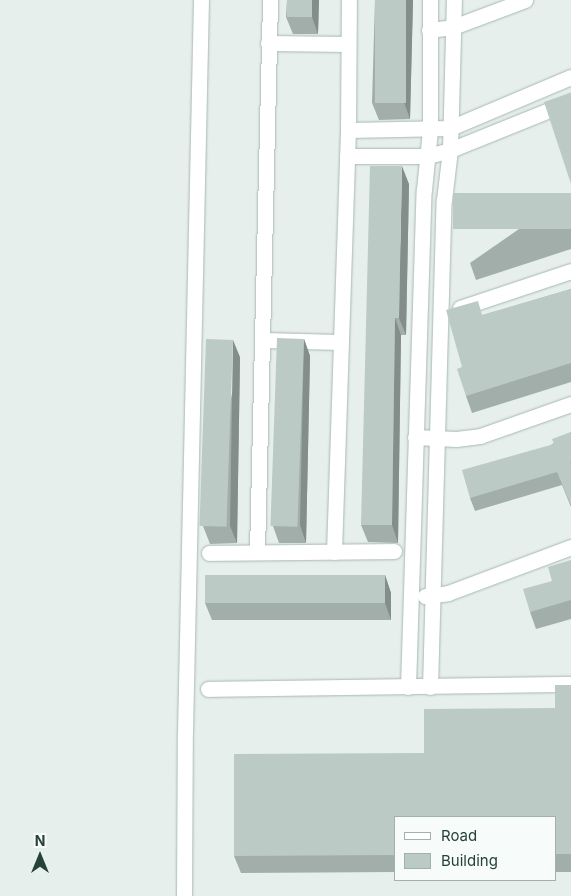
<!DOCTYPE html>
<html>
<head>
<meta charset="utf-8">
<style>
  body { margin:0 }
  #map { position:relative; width:571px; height:896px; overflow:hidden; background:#e6efeb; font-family:Inter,sans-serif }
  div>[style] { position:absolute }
  .roads { filter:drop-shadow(0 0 1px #a8b8b2) drop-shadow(0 0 1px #a8b8b2) }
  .minor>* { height:15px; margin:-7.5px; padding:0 7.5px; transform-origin:7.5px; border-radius:7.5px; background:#fff }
  .wall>* { inset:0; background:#a1aea9 }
  .shaded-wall>* { inset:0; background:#838d89 }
  .building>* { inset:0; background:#bbcac4; transform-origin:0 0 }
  span { translate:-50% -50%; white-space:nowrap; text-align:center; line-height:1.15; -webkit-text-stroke:4.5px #f7fbf9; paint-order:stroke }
  .legend { position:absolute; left:394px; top:816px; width:162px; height:65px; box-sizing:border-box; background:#f7fbf9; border:1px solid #a3b1ad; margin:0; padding:6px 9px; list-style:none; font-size:15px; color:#24423a }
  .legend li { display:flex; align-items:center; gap:10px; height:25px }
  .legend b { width:25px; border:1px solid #a3b1ad }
  .north { position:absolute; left:15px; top:831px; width:50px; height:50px; -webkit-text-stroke:4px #f7fbf9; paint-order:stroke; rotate:0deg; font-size:14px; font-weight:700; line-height:20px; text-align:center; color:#24423a }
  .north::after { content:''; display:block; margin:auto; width:18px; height:22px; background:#24423a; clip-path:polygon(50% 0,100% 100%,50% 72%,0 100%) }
</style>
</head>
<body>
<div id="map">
  <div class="roads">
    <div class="minor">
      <i style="left:429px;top:30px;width:24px;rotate:-7deg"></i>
      <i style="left:453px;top:27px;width:77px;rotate:-20.6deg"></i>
      <i style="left:268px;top:43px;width:80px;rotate:0.7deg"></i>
      <i style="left:348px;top:130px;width:102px;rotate:-1.1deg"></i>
      <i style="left:450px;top:128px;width:131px;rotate:-22.9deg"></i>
      <i style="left:347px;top:156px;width:81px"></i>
      <i style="left:428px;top:156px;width:23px;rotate:-15deg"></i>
      <i style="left:450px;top:150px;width:131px;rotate:-22deg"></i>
      <i style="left:460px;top:308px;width:117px;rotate:-18.4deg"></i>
      <i style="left:262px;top:340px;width:79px;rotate:1.5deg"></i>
      <i style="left:415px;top:437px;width:41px;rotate:2.8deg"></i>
      <i style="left:456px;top:439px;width:24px;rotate:-7deg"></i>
      <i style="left:480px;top:436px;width:96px;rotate:-19.4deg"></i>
      <i style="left:257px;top:552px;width:552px;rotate:-88.65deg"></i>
      <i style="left:334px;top:552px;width:422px;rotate:-88.1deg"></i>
      <i style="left:348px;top:130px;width:130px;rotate:-89.6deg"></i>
      <i style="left:209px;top:553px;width:185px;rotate:-0.6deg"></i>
      <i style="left:425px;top:596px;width:23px;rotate:-7deg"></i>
      <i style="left:448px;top:593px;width:131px;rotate:-20.5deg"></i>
      <i style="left:408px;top:687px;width:497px;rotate:-88.2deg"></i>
      <i style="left:424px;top:190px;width:60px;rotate:-84.3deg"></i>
      <i style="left:430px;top:130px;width:130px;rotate:-90deg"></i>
      <i style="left:430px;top:687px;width:487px;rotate:-88.4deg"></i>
      <i style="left:444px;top:200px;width:50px;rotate:-83.2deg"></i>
      <i style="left:450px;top:150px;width:150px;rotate:-88.5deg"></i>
      <i style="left:208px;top:689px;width:363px;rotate:-0.8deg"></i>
      <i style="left:184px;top:896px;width:164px;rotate:-89.7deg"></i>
      <i style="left:185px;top:732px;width:732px;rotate:-88.75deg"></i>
    </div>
  </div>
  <div class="wall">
    <i style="clip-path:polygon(287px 0,319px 0,318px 34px,293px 34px,286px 17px)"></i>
    <i style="clip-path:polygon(375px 0,413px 0,410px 119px,379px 120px,372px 103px)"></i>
    <i style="clip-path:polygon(409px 184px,406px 335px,401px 335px,398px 543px,368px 542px,361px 525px)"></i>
    <i style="clip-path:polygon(571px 193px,571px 249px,476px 280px,470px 263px)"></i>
    <i style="clip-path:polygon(571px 289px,571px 382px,472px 413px,466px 396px,462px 367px,483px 315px)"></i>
    <i style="clip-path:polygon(304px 339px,310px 356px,306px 543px,279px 543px,273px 526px)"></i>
    <i style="clip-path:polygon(240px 357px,237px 543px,210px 544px,203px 526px)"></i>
    <i style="clip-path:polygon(571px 432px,571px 507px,562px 485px,475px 511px,470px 498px)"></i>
    <i style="clip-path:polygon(571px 560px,571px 619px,536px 629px,530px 612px,552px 581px)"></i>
    <i style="clip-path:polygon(385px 575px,391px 593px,391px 620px,212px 620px,205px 603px)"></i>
    <i style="clip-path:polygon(571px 685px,571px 872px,555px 872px,555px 817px,395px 817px,395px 872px,241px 873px,234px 856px,424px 753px,555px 708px)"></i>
  </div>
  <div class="shaded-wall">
    <i style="clip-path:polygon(312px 0,319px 0,318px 34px,312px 17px)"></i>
    <i style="clip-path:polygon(406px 0,413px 0,410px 119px,404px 102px)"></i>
    <i style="clip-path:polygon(402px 166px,409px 184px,406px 335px,399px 318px)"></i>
    <i style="clip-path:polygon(395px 318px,401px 335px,398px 543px,392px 525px)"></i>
    <i style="clip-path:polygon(304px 339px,310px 356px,306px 543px,300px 525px)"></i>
    <i style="clip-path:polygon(233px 340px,240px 357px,237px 543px,230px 526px)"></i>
    <i style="clip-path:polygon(385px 575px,391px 593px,391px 620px,385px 603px)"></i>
  </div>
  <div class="building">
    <i style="left:287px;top:0;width:25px;height:17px"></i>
    <i style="left:375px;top:0;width:31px;height:103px"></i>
    <i style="clip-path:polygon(571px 93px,571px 184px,544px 102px)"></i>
    <i style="clip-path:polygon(370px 166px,402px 166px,399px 318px,395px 318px,392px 525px,361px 525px)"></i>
    <i style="left:571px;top:193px;width:36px;height:118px;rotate:90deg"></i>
    <i style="clip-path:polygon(571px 289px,571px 363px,466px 396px,457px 369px,462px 367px,446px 310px,478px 301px,482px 315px)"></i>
    <i style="left:277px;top:338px;width:27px;height:188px;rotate:2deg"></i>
    <i style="left:206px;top:339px;width:27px;height:187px;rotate:2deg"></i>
    <i style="clip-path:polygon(571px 432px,571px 462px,570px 462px,571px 464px,571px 505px,557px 472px,470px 498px,462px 470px,554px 444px,552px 439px)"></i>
    <i style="clip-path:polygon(571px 560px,571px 600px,530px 612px,523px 589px,552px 581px,548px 567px)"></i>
    <i style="left:385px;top:575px;width:28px;height:180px;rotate:90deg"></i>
    <i style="clip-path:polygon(555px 685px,571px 685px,571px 854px,555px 854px,555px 817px,395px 817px,395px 855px,234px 856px,234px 754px,424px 753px,424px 709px,555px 708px)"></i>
  </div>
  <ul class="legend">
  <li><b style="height:6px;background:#fff"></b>Road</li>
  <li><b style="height:14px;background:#bbcac4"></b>Building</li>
  </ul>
  <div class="north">N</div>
</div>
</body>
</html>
